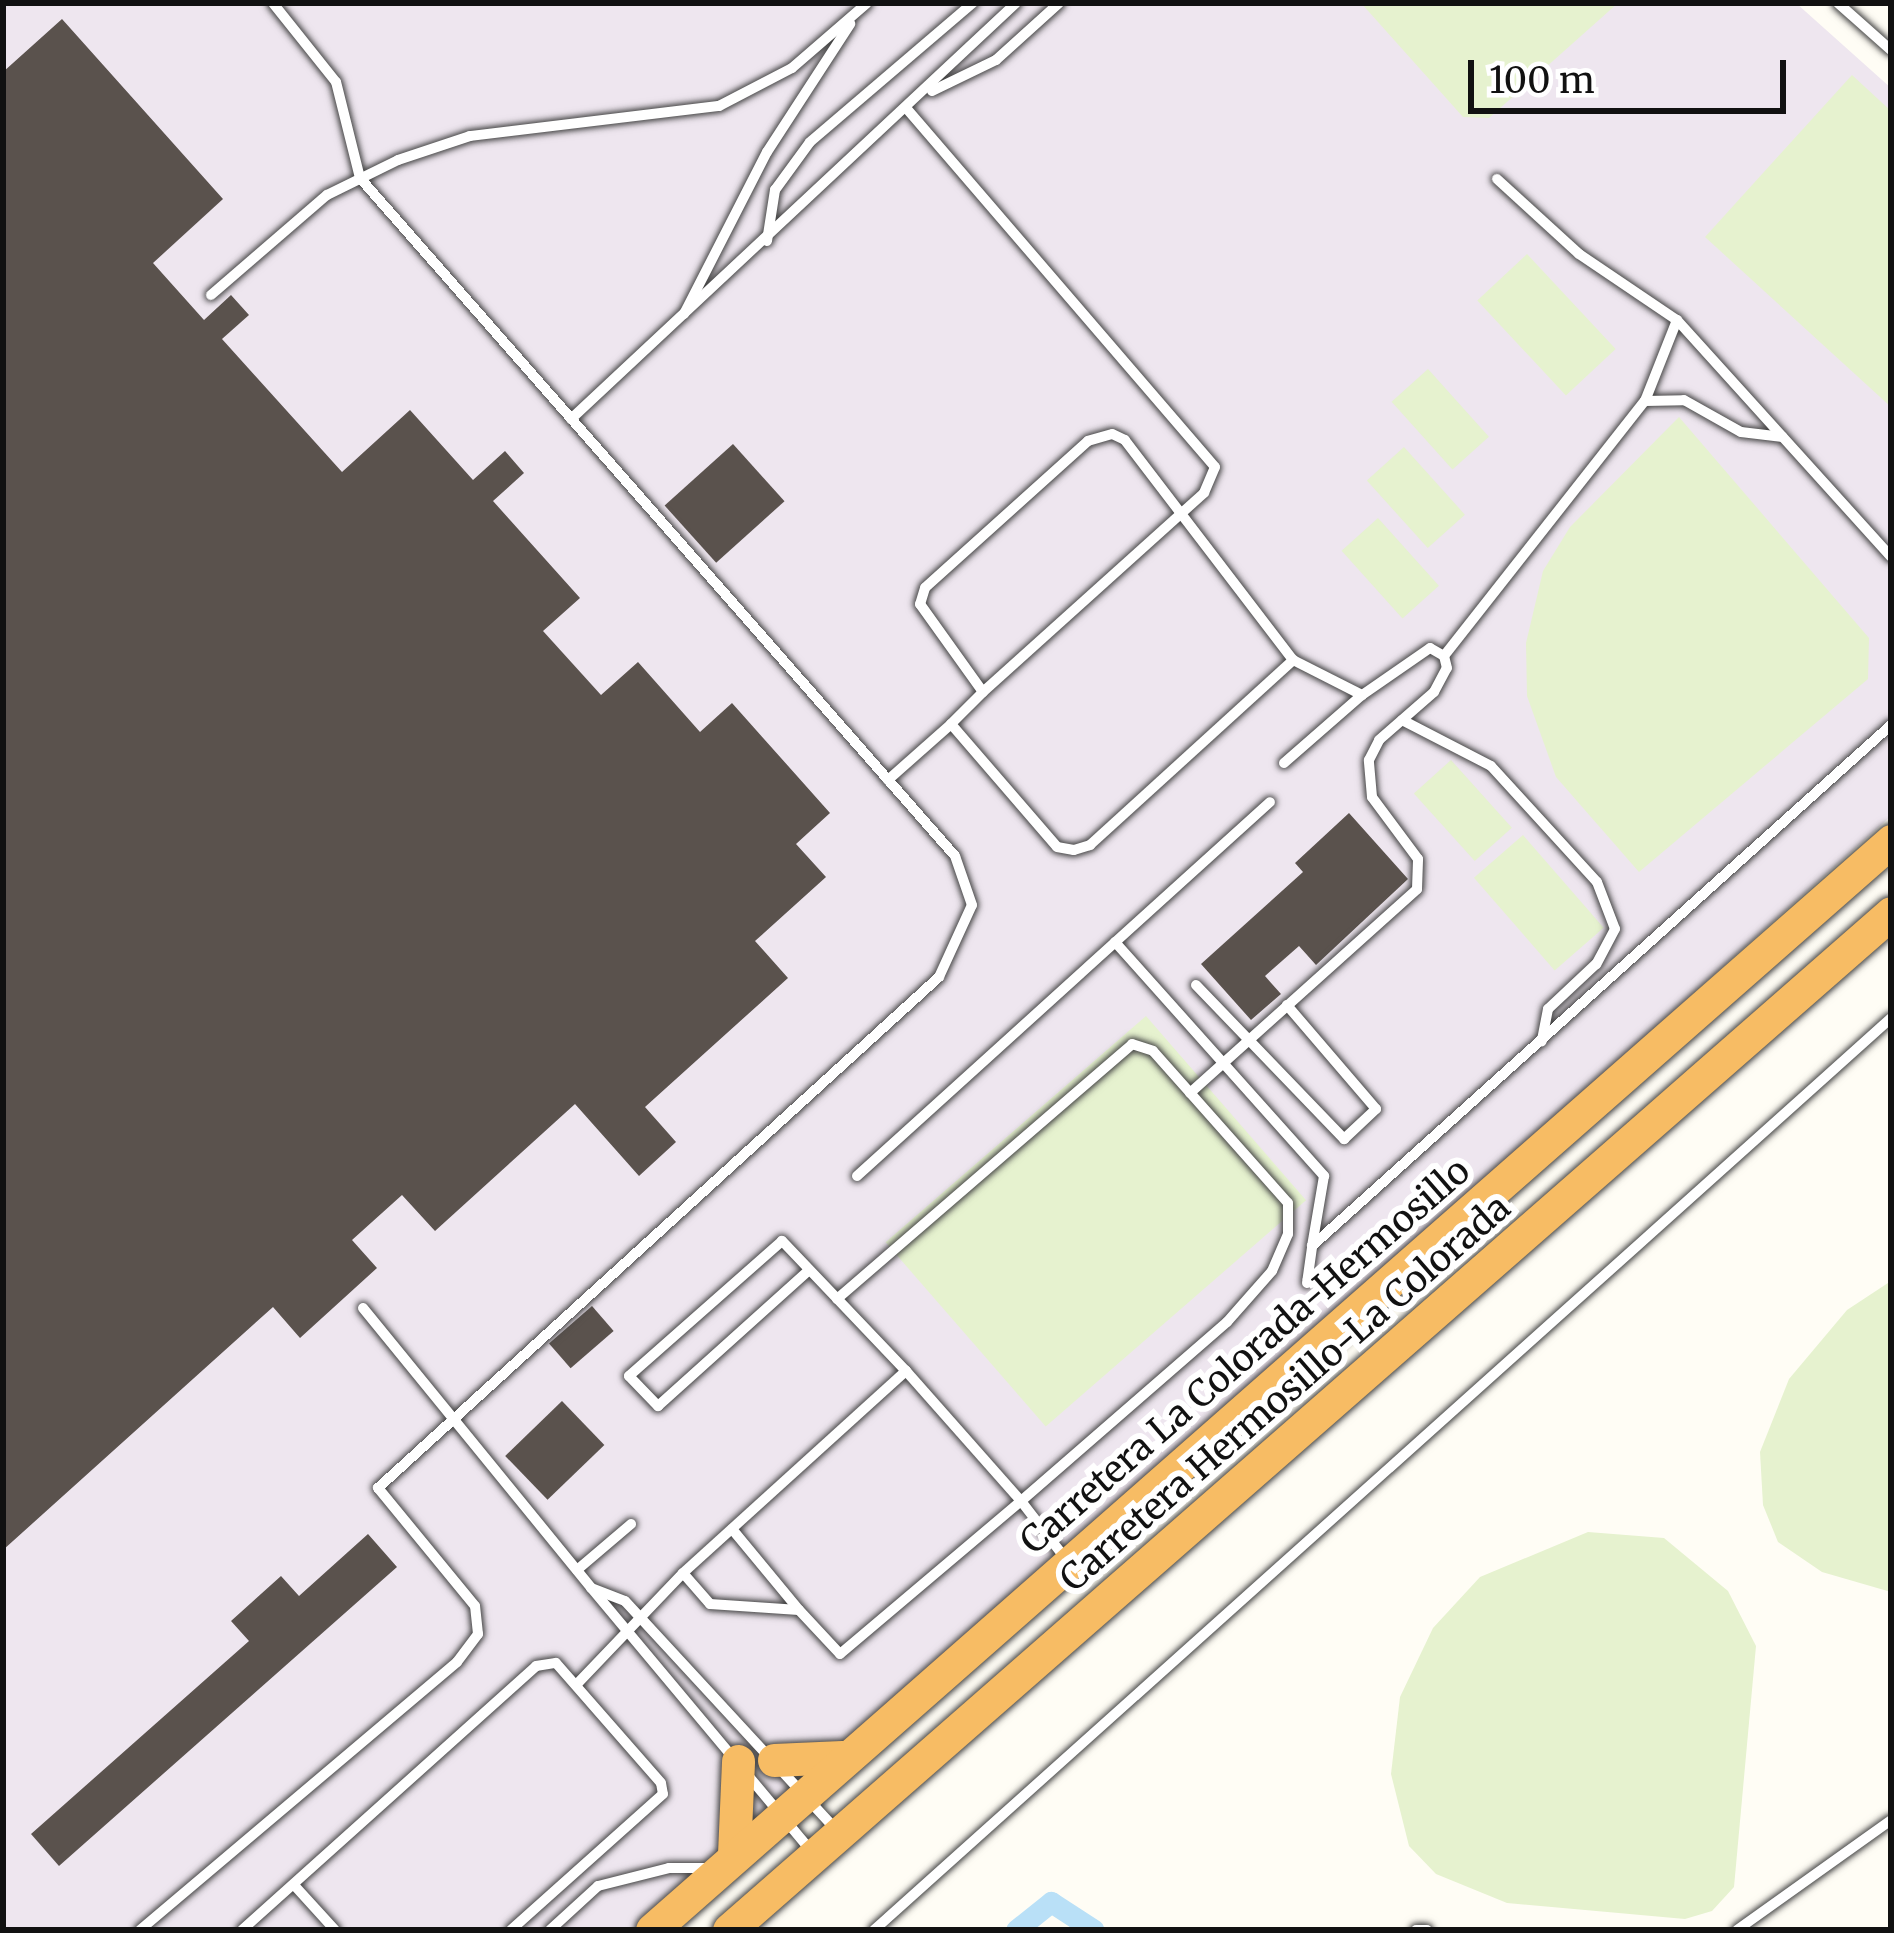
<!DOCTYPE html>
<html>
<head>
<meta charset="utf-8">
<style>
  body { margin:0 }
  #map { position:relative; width:1894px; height:1933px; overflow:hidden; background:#fffdf5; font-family:Merriweather,serif }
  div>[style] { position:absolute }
  .industrial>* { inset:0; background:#eee6ef }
  .pitch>* { inset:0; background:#e6f2cf; transform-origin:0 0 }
  .canal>* { height:21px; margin:-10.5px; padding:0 10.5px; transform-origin:10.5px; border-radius:10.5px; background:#b9e0f7 }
  .building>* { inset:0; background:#5a524d; transform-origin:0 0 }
  .roads { filter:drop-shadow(0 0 3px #444) drop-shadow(0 0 3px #444) }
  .service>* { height:10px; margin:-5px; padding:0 5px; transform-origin:5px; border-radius:5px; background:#fff }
  .trunk>* { height:33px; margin:-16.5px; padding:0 16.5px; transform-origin:16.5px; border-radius:16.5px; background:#f7bc64 }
  span { translate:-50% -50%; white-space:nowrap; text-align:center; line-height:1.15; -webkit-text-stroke:12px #fff; paint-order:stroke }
  .street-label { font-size:36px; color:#111 }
  .frame { position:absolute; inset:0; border:6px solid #111; pointer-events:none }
  .scale { position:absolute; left:1468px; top:60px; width:318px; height:54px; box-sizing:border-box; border:6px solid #111; border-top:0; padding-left:15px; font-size:36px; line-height:42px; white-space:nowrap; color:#111; -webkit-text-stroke:9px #fff; paint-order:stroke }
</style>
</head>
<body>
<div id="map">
  <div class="industrial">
    <i style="clip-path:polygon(3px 3px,1796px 3px,1891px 88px,1891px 816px,647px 1930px,3px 1930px)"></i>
  </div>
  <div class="pitch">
    <i style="clip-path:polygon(1361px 3px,1618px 3px,1489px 118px,1463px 117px)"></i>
    <i style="clip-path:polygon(1852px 75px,1891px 111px,1891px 407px,1705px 237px)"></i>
    <i style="left:1527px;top:254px;width:130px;height:68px;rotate:47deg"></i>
    <i style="left:1428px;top:369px;width:91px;height:49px;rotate:48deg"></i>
    <i style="clip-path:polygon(1679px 417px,1869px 638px,1868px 679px,1639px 872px,1556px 777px,1527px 696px,1526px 643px,1543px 571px,1570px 527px)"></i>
    <i style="left:1404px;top:447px;width:91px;height:50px;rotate:48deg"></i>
    <i style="left:1378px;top:518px;width:91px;height:49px;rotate:48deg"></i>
    <i style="left:1451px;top:760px;width:91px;height:50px;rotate:48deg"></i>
    <i style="left:1523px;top:835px;width:123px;height:65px;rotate:49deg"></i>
    <i style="left:1146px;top:1016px;width:244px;height:345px;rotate:49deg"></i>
    <i style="clip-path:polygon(1891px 1281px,1891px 1592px,1822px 1572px,1778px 1542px,1763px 1505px,1760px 1452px,1789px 1379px,1847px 1310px)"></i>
    <i style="clip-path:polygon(1588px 1532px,1664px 1538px,1728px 1591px,1756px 1646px,1734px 1887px,1712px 1911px,1685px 1919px,1507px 1903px,1436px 1874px,1409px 1846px,1391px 1774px,1400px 1697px,1433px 1628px,1480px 1577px)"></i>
  </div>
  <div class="canal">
    <i style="left:1016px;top:1930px;width:45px;rotate:-38.7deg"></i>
    <i style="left:1051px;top:1902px;width:51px;rotate:33.1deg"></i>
  </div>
  <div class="building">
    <i style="clip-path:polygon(62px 19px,223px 199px,153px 263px,204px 320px,231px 295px,249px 315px,222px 339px,342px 472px,410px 410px,473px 480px,505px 451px,524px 473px,493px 501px,580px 598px,543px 631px,601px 695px,638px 662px,700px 732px,732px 703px,830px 813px,796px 844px,826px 877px,755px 941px,788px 978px,645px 1107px,676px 1142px,639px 1176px,575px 1104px,435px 1231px,402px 1195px,352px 1240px,377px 1268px,300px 1338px,273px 1307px,3px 1550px,3px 72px)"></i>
    <i style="left:733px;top:444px;width:77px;height:92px;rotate:48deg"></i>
    <i style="clip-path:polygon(1349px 813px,1408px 879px,1316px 965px,1299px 946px,1265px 976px,1281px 994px,1251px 1020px,1201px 964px,1303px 872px,1295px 863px)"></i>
    <i style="left:592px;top:1306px;width:33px;height:57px;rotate:49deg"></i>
    <i style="left:562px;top:1401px;width:61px;height:79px;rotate:46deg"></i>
    <i style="clip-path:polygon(368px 1534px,397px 1567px,59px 1866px,31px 1834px,249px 1641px,231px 1621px,281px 1576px,299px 1596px)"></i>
  </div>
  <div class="roads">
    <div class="service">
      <i style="left:1838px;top:3px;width:71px;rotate:41.6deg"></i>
      <i style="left:932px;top:91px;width:71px;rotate:-25.8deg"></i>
      <i style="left:996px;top:60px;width:85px;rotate:-42.1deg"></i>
      <i style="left:907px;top:109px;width:472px;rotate:49.3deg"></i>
      <i style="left:1215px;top:467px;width:28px;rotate:113deg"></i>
      <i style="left:1204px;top:493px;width:297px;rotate:138deg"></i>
      <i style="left:1497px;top:179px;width:111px;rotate:42.4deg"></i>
      <i style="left:1579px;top:254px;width:118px;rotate:34deg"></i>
      <i style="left:1677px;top:320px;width:319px;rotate:47.9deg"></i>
      <i style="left:767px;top:241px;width:52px;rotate:-81.1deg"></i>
      <i style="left:775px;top:190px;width:59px;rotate:-53.9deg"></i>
      <i style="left:810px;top:142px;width:214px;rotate:-40.5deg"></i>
      <i style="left:211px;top:295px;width:153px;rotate:-40.8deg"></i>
      <i style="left:327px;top:195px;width:79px;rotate:-26.2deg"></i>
      <i style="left:398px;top:160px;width:76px;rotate:-18.4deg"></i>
      <i style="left:470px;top:136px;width:251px;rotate:-6.9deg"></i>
      <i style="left:719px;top:106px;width:82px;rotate:-27.5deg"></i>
      <i style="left:792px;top:68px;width:99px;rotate:-40.9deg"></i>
      <i style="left:684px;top:314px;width:182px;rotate:-62.9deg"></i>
      <i style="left:767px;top:152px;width:153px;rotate:-57deg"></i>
      <i style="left:1645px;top:401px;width:39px;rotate:-1deg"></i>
      <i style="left:1684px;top:400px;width:65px;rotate:29.3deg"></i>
      <i style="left:1741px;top:432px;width:42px;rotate:6.8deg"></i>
      <i style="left:571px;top:419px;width:609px;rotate:-43.07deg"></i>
      <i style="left:1444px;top:656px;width:325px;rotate:-51.8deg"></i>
      <i style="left:1645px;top:401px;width:87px;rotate:-68.4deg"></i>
      <i style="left:1402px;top:720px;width:100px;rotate:27.3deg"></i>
      <i style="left:1491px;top:766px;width:157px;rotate:47.6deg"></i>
      <i style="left:1597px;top:882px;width:50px;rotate:69deg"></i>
      <i style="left:1615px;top:929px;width:40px;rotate:118deg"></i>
      <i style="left:1596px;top:964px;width:66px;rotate:136.8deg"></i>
      <i style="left:1548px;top:1009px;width:33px;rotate:101deg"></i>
      <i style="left:1284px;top:763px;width:103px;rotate:-41.1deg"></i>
      <i style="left:888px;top:780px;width:84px;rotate:-41.6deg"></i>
      <i style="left:1115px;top:942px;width:314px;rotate:48.2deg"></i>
      <i style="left:1324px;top:1176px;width:71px;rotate:99.7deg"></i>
      <i style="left:1196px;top:985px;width:214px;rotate:46.1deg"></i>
      <i style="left:1344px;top:1139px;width:44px;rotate:-43.2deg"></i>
      <i style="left:1376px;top:1109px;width:137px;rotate:-130.6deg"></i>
      <i style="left:1190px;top:1093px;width:305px;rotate:-41.9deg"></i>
      <i style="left:1417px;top:889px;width:30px;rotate:-88deg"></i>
      <i style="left:1418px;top:859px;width:77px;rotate:-126.6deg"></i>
      <i style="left:1372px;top:797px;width:37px;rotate:-95deg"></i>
      <i style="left:1369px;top:760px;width:22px;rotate:-63deg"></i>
      <i style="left:1379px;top:740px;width:73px;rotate:-41.1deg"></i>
      <i style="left:1434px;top:692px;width:27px;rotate:-62deg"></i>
      <i style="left:1447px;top:668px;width:12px;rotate:-104deg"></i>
      <i style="left:1444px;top:656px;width:16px;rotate:-150deg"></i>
      <i style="left:1430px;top:648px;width:83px;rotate:145.3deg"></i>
      <i style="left:1362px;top:695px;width:77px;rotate:-153.1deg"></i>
      <i style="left:1293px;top:660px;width:277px;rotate:-127.4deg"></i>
      <i style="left:1125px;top:440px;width:14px;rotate:-155deg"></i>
      <i style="left:1112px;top:434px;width:25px;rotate:164deg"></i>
      <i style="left:1088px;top:441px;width:219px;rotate:138deg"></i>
      <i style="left:925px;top:588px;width:17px;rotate:107deg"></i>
      <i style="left:920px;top:604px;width:108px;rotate:54.4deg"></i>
      <i style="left:983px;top:692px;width:45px;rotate:135deg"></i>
      <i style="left:951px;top:724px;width:162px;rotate:49.2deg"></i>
      <i style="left:1057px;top:847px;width:17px;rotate:10deg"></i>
      <i style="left:1074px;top:850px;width:17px;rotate:-17deg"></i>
      <i style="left:1090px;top:845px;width:275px;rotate:-42.3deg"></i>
      <i style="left:857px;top:1176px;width:557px;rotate:-42.16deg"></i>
      <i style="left:1307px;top:1283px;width:37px;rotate:-82deg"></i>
      <i style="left:1312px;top:1246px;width:779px;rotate:-41.98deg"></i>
      <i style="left:837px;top:1299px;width:390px;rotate:-40.8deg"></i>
      <i style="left:1132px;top:1044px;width:22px;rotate:18deg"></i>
      <i style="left:1153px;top:1051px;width:203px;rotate:48.4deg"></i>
      <i style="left:1288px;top:1203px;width:31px;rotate:90deg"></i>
      <i style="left:1288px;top:1234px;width:40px;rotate:113.4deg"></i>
      <i style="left:1272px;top:1271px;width:68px;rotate:131.4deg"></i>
      <i style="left:1227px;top:1322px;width:273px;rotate:139deg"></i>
      <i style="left:1021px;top:1501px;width:72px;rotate:52.3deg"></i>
      <i style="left:363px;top:1308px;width:361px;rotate:50.8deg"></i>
      <i style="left:732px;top:1529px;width:105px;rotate:50.4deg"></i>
      <i style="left:577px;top:1570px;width:71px;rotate:-40.4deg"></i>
      <i style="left:683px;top:1573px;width:41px;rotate:48.9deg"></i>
      <i style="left:710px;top:1604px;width:89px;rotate:3.9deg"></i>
      <i style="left:799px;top:1610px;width:60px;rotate:47deg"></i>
      <i style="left:840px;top:1654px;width:237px;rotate:-40.2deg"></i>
      <i style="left:1021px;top:1501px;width:174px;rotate:-131.5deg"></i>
      <i style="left:906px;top:1371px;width:180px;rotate:-133.6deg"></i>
      <i style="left:782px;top:1241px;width:204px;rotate:138.6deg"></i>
      <i style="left:629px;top:1376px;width:42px;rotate:46deg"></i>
      <i style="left:658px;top:1406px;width:203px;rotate:-42deg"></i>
      <i style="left:577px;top:1684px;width:153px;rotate:-46.3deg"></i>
      <i style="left:683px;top:1573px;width:301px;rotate:-42.2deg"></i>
      <i style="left:812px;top:1852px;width:344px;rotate:-129.9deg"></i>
      <i style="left:591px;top:1588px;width:36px;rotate:21deg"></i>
      <i style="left:625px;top:1601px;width:314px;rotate:47.3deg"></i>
      <i style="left:294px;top:1885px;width:61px;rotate:47.7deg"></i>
      <i style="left:140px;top:1930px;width:415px;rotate:-40.2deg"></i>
      <i style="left:457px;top:1662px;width:35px;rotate:-53deg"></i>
      <i style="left:478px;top:1634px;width:28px;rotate:-96deg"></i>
      <i style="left:475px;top:1606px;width:153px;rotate:-129.4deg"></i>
      <i style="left:378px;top:1488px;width:759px;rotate:-42.33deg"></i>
      <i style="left:939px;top:977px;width:79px;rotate:-65.4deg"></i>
      <i style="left:972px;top:905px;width:52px;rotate:-109.1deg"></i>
      <i style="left:955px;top:856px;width:902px;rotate:-131.27deg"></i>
      <i style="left:360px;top:178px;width:99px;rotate:-104deg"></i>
      <i style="left:336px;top:82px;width:101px;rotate:-128.6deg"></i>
      <i style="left:242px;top:1930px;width:395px;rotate:-41.9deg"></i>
      <i style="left:536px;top:1666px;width:20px;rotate:-9deg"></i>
      <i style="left:556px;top:1663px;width:159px;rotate:48.8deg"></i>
      <i style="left:661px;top:1783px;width:11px;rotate:80deg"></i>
      <i style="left:663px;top:1794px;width:204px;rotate:138.2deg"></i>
      <i style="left:550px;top:1930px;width:65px;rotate:-42.5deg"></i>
      <i style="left:598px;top:1886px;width:73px;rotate:-14.2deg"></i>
      <i style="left:669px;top:1868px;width:41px"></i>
      <i style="left:874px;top:1930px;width:1366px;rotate:-41.88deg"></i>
      <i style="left:1416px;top:1930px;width:11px"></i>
      <i style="left:1737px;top:1930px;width:189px;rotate:-35.5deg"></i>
    </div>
    <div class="trunk">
      <i style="left:774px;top:1760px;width:68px;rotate:-2.5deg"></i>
      <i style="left:734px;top:1854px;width:93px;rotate:-87.5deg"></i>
      <i style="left:652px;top:1930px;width:1650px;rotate:-41.31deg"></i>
      <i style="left:729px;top:1930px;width:1544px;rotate:-41.19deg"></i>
    </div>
  </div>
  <div class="street-label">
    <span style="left:1245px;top:1356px;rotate:-41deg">Carretera La Colorada-Hermosillo</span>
    <span style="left:1285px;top:1393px;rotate:-41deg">Carretera Hermosillo-La Colorada</span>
  </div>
  <div class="frame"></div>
  <div class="scale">100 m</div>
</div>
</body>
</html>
